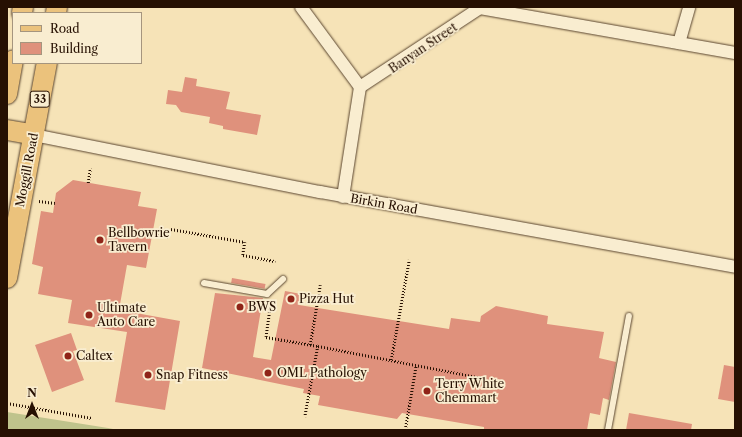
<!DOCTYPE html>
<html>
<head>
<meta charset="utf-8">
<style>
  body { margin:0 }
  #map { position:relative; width:742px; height:437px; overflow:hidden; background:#f6e3b7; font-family:"Libre Caslon Text",serif }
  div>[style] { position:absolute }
  .green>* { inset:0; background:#bfc38c }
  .building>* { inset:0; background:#df917c; transform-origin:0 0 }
  .path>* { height:2.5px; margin-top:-1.25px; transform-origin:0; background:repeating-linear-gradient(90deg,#261002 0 1px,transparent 0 3px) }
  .roads { filter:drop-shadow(0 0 1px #5a452f) drop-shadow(0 0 1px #5a452f) }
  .service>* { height:6px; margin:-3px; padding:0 3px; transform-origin:3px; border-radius:3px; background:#f9edd0 }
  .minor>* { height:12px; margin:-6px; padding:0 6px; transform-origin:6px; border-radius:6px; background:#f9edd0 }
  .primary>* { height:20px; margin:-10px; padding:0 10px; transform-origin:10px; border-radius:10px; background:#ebc27c }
  .dots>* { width:11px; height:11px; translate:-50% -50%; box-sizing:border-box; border:2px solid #f9edd0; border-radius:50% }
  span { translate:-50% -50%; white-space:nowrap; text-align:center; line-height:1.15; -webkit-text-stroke:3.5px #f9edd0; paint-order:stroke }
  .shield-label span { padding:1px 3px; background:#f9edd0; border:1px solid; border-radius:3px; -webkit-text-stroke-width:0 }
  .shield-label { font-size:11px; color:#261002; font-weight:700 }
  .street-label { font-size:12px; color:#261002 }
  .poi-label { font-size:12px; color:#261002 }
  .left { translate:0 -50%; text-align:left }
  .frame { position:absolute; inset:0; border:8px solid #261002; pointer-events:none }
  .legend { position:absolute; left:12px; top:12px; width:130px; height:52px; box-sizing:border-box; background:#f9edd0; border:1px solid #a5957e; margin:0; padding:5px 7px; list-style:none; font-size:12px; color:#261002 }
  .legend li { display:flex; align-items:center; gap:8px; height:20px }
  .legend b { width:20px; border:1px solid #a5957e }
  .north { position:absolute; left:12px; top:385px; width:40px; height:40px; -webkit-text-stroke:3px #f9edd0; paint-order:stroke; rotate:0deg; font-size:11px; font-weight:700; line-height:16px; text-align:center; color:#261002 }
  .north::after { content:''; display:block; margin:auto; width:14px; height:18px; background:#261002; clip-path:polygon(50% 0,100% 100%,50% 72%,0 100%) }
</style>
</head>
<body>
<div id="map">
  <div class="green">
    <i style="clip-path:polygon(7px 412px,108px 428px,118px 430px,7px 430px)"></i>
  </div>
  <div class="building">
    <i style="clip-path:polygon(185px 77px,197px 79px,196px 86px,230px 92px,226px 109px,261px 115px,257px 135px,223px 129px,223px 126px,209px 123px,210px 117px,181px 112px,176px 105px,166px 104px,168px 90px,182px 92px)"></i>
    <i style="clip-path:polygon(73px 180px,141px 192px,138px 206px,157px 209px,146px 268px,127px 265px,119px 310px,180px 321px,165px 410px,115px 402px,127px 332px,68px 323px,72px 300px,38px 294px,43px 267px,32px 264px,41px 211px,53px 213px,56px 193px)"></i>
    <i style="left:232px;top:278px;width:34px;height:5px;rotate:10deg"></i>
    <i style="clip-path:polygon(285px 291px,301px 294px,299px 305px,449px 329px,451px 318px,480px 322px,481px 316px,496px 306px,548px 316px,547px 324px,604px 332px,599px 358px,616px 362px,609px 400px,603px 398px,600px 415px,590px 413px,587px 430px,484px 430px,484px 427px,402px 413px,397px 419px,318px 405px,320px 396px,303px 393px,304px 389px,202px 368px,215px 293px,263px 298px,253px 357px,271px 360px)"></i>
    <i style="clip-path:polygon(71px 333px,77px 350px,73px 351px,84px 380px,52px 392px,35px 345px)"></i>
    <i style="clip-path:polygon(724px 365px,735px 367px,735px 402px,718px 399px)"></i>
    <i style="clip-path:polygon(629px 413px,692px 424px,691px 430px,626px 430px)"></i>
  </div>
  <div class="path">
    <i style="left:88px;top:183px;width:15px;rotate:-82deg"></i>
    <i style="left:39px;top:201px;width:16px;rotate:7deg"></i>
    <i style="left:171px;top:229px;width:75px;rotate:10deg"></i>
    <i style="left:245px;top:242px;width:13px;rotate:99deg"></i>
    <i style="left:243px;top:255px;width:33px;rotate:11deg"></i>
    <i style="left:152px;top:234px;width:18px;rotate:9deg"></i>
    <i style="left:271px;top:303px;width:34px;rotate:98deg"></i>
    <i style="left:266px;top:337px;width:53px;rotate:9.8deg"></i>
    <i style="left:318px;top:346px;width:72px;rotate:100.4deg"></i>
    <i style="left:310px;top:345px;width:61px;rotate:-80.5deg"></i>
    <i style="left:318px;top:346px;width:167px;rotate:11deg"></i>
    <i style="left:391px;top:360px;width:102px;rotate:-79.8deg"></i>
    <i style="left:7px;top:403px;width:86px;rotate:10deg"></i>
    <i style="left:405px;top:430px;width:66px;rotate:-80.4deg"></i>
  </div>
  <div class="roads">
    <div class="service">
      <i style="left:204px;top:283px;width:64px;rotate:9.9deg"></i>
      <i style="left:267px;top:294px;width:22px;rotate:-43deg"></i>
      <i style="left:608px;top:430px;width:116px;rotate:-79.6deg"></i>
    </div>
    <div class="minor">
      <i style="left:301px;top:7px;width:99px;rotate:53.6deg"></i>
      <i style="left:679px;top:43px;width:37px;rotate:-74deg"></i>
      <i style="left:34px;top:135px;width:292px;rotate:11.3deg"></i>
      <i style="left:320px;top:192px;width:422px;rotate:10.2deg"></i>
      <i style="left:343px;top:197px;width:111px;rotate:-81.2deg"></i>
      <i style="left:360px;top:87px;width:144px;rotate:-33.4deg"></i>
      <i style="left:480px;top:8px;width:259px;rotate:10deg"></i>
    </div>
    <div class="primary">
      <i style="left:22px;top:13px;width:6px;rotate:-81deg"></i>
      <i style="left:56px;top:13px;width:6px;rotate:-81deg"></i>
      <i style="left:7px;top:94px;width:34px;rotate:-80deg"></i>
      <i style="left:7px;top:130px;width:27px;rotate:10deg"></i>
      <i style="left:7px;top:278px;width:219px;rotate:-79.5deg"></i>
    </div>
  </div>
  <div class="dots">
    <i style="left:100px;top:240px;background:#8f2418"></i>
    <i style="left:291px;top:299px;background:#8f2418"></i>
    <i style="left:240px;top:307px;background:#8f2418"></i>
    <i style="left:89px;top:315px;background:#8f2418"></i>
    <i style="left:68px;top:356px;background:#8f2418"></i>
    <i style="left:268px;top:373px;background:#8f2418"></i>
    <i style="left:148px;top:375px;background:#8f2418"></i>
    <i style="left:427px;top:391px;background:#8f2418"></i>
  </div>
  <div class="shield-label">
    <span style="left:40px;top:99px">33</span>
  </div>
  <div class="street-label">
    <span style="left:423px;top:48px;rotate:-34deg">Banyan Street</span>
    <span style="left:27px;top:170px;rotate:-79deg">Moggill Road</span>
    <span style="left:384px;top:204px;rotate:10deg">Birkin Road</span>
  </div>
  <div class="poi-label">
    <span class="left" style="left:108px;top:240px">Bellbowrie<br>Tavern</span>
    <span class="left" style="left:299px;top:299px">Pizza Hut</span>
    <span class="left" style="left:248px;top:307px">BWS</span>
    <span class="left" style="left:97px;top:315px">Ultimate<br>Auto Care</span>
    <span class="left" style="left:76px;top:356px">Caltex</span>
    <span class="left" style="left:277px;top:373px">OML Pathology</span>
    <span class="left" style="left:156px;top:375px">Snap Fitness</span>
    <span class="left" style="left:435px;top:391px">Terry White<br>Chemmart</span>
  </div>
  <div class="frame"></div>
  <ul class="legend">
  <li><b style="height:5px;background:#ebc27c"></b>Road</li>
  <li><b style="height:11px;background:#df917c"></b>Building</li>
  </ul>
  <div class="north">N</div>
</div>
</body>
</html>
